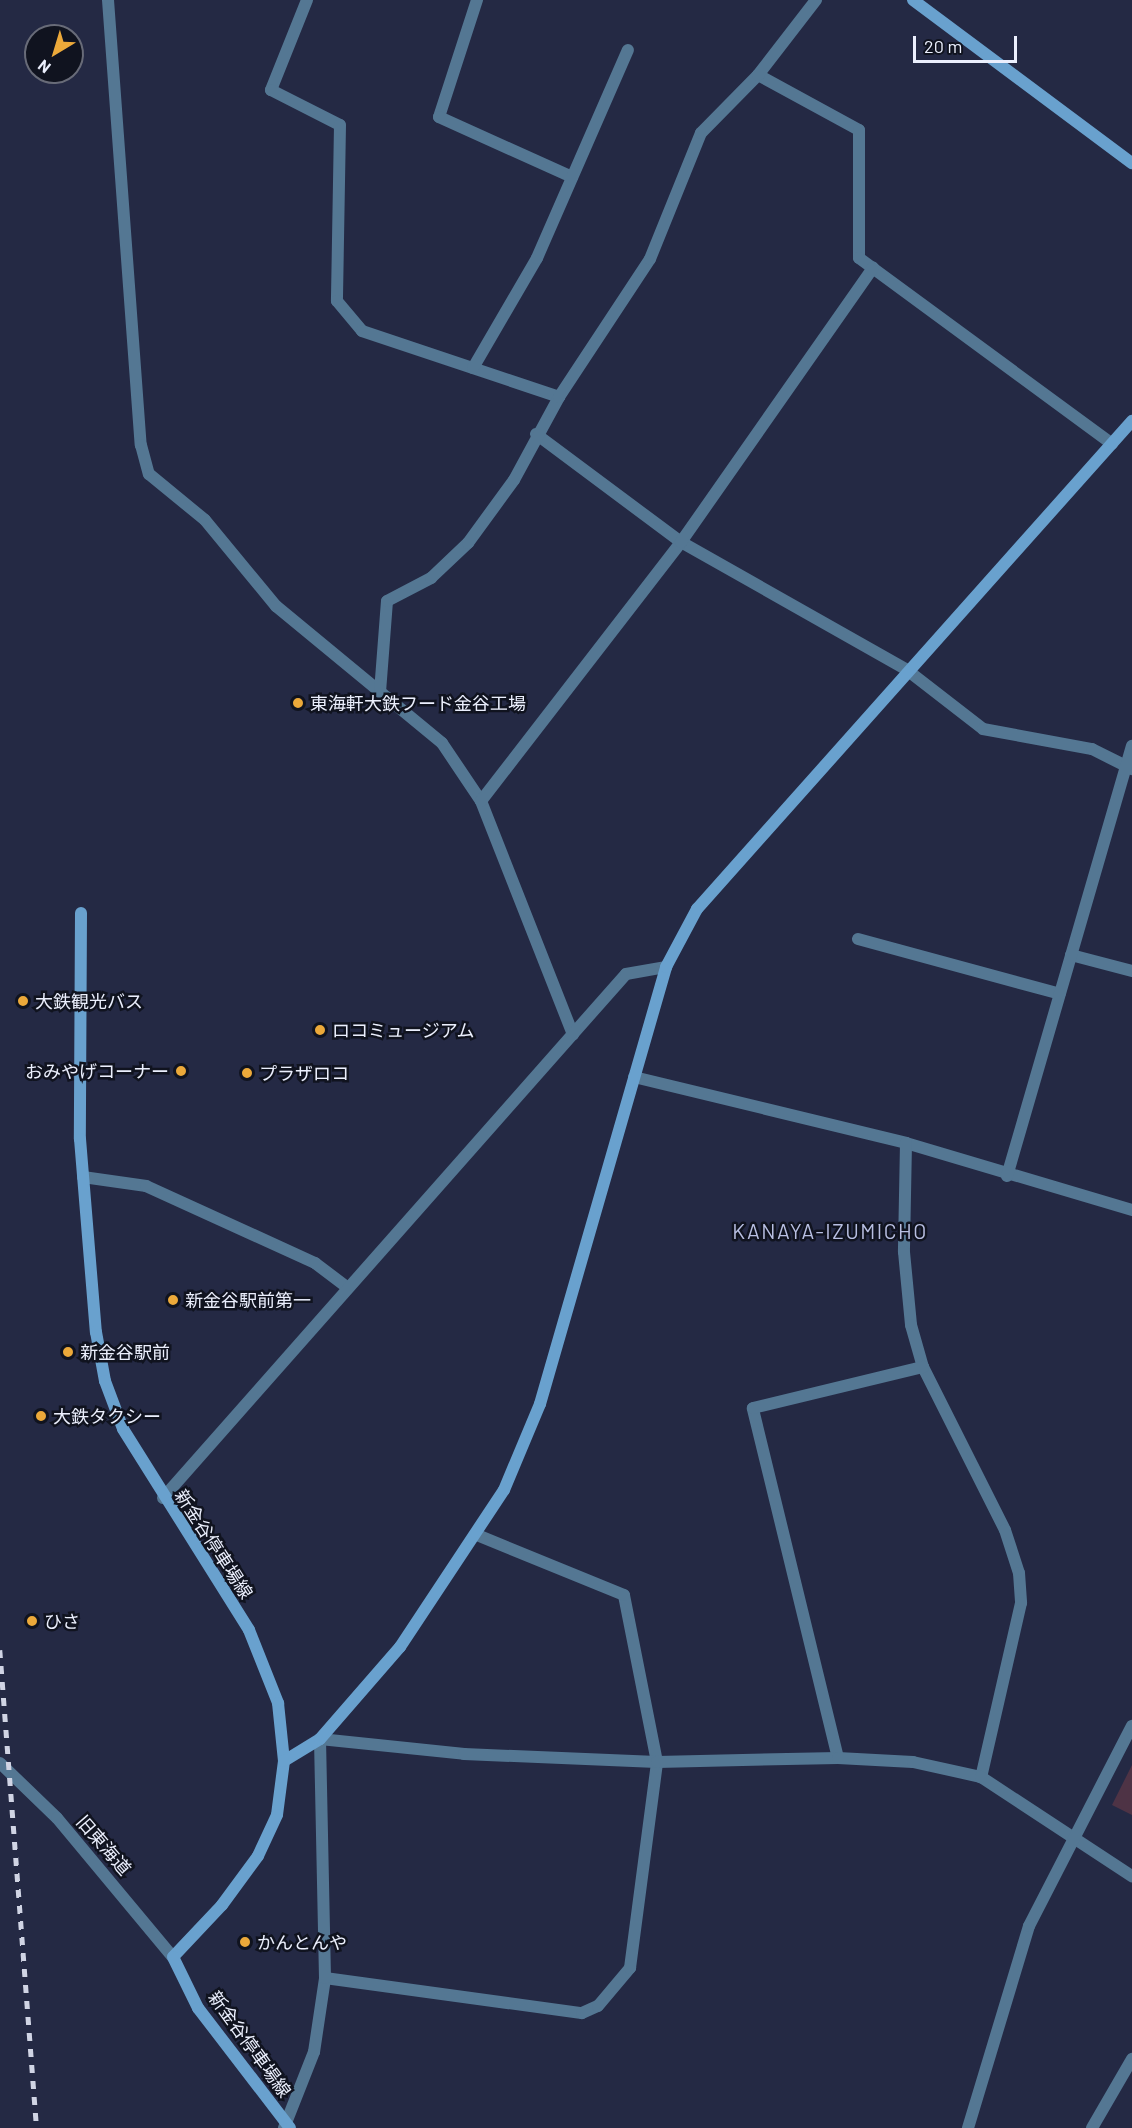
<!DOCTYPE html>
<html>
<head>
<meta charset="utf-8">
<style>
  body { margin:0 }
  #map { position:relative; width:1132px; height:2128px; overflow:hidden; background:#242944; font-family:Barlow,"Noto Sans JP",sans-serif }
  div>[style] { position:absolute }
  .green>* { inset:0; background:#4e3345 }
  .lane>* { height:12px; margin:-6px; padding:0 6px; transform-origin:6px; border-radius:6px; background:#547793 }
  .street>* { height:12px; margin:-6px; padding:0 6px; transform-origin:6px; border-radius:6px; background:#547793 }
  .secondary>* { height:12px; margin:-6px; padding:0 6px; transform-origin:6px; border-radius:6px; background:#69a1ce }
  .rail>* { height:4.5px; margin-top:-2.25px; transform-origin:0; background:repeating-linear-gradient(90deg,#d0d4e4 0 8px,transparent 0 16px) }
  .dots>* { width:16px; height:16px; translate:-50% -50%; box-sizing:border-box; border:3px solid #10131f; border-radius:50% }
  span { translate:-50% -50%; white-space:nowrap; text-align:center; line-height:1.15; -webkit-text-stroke:5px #10131f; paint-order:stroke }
  .poi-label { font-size:18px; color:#ebeffd }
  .left { translate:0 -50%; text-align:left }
  .right { translate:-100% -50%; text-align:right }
  .street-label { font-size:18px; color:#ebeffd }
  .quarter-label { font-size:21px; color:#b8bfe2; letter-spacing:1.5px }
  .north { position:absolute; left:24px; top:24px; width:60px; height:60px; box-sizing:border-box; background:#10131f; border:2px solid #686b78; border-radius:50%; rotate:218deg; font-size:16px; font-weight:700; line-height:24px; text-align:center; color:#ebeffd }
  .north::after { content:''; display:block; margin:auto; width:21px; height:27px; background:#eca93a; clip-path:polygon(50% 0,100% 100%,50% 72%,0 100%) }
  .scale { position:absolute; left:913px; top:36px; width:104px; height:27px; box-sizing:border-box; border:3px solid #ebeffd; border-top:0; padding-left:8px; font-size:18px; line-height:21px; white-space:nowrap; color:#ebeffd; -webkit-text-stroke:4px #10131f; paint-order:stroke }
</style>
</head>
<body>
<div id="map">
  <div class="green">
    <i style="clip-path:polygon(1132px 1765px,1132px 1815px,1112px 1805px)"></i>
  </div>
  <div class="lane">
    <i style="left:83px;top:1177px;width:64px;rotate:8.1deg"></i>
    <i style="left:146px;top:1186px;width:186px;rotate:24.5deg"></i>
    <i style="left:315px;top:1263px;width:41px;rotate:37.1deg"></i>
  </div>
  <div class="street">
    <i style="left:108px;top:0;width:446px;rotate:85.8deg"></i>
    <i style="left:141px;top:445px;width:30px;rotate:75deg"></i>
    <i style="left:149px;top:474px;width:72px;rotate:39.4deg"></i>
    <i style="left:205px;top:520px;width:112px;rotate:50.5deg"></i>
    <i style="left:276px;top:606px;width:215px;rotate:39.5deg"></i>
    <i style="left:442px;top:743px;width:70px;rotate:56.1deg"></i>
    <i style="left:481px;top:801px;width:251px;rotate:68.5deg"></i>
    <i style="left:307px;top:0;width:97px;rotate:111.8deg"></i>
    <i style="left:271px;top:90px;width:77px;rotate:26.9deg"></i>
    <i style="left:340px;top:125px;width:176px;rotate:91deg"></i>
    <i style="left:337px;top:301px;width:39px;rotate:50deg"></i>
    <i style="left:362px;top:331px;width:208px;rotate:18.5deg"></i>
    <i style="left:477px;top:0;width:123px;rotate:108deg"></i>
    <i style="left:439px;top:117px;width:146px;rotate:24.3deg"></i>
    <i style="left:758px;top:75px;width:115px;rotate:28.6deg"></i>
    <i style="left:859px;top:130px;width:128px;rotate:90deg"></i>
    <i style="left:859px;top:258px;width:314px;rotate:36.3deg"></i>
    <i style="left:473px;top:368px;width:127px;rotate:-59.8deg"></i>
    <i style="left:537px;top:258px;width:227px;rotate:-66.4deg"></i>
    <i style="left:536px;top:434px;width:181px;rotate:36.7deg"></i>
    <i style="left:681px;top:542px;width:260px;rotate:29.5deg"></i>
    <i style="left:907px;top:670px;width:96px;rotate:37.8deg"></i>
    <i style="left:983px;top:729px;width:111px;rotate:10.4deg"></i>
    <i style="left:1092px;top:749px;width:45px;rotate:26.6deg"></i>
    <i style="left:380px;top:692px;width:91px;rotate:-85.6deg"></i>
    <i style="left:387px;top:601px;width:50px;rotate:-27.6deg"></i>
    <i style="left:431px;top:578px;width:51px;rotate:-43.4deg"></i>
    <i style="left:468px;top:543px;width:78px;rotate:-53.9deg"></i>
    <i style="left:514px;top:480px;width:94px;rotate:-61.5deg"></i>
    <i style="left:559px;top:397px;width:165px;rotate:-56.6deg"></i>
    <i style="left:650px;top:259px;width:136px;rotate:-68deg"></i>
    <i style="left:701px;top:133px;width:81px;rotate:-45.5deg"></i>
    <i style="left:758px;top:75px;width:95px;rotate:-52.3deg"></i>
    <i style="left:481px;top:801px;width:327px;rotate:-52.3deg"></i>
    <i style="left:681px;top:542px;width:335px;rotate:-55deg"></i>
    <i style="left:858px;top:939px;width:209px;rotate:15.2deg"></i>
    <i style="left:1071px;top:955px;width:63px;rotate:14.7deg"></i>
    <i style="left:634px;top:1077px;width:280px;rotate:13.6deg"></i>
    <i style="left:906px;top:1143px;width:236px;rotate:16.5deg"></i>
    <i style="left:906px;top:1143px;width:109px;rotate:91.1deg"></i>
    <i style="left:904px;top:1252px;width:73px;rotate:84.5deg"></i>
    <i style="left:911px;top:1325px;width:44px;rotate:74.1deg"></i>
    <i style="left:923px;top:1367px;width:182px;rotate:63.3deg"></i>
    <i style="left:1005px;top:1530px;width:45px;rotate:72deg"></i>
    <i style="left:1019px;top:1573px;width:30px;rotate:86deg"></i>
    <i style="left:1021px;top:1603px;width:179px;rotate:102.9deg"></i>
    <i style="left:1007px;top:1176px;width:448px;rotate:-73.8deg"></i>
    <i style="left:163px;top:1498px;width:699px;rotate:-48.54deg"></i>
    <i style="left:626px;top:974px;width:41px;rotate:-9.9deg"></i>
    <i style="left:838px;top:1758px;width:360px;rotate:-103.7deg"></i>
    <i style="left:753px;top:1408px;width:175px;rotate:-13.6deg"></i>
    <i style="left:0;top:1763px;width:79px;rotate:44deg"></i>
    <i style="left:57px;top:1818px;width:181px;rotate:50.2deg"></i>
    <i style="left:325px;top:1978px;width:259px;rotate:7.8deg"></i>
    <i style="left:582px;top:2013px;width:17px;rotate:-24deg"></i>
    <i style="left:598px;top:2006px;width:50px;rotate:-49.9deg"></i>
    <i style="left:630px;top:1968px;width:208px;rotate:-82.5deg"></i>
    <i style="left:657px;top:1762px;width:170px;rotate:-101.2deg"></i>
    <i style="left:624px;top:1595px;width:159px;rotate:-157.8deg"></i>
    <i style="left:284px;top:2128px;width:82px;rotate:-68.5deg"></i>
    <i style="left:314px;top:2052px;width:75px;rotate:-81.5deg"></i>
    <i style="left:325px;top:1978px;width:239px;rotate:-91.2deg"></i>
    <i style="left:320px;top:1739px;width:145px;rotate:5.9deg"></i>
    <i style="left:464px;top:1754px;width:193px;rotate:2.4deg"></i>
    <i style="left:657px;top:1762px;width:181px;rotate:-1.3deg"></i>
    <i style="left:838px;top:1758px;width:75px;rotate:3.1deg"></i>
    <i style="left:913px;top:1762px;width:70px;rotate:12.4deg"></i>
    <i style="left:981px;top:1777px;width:181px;rotate:33.3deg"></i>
    <i style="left:968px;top:2128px;width:211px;rotate:-73.2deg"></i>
    <i style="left:1029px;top:1926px;width:225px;rotate:-62.8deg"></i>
    <i style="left:1092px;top:2128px;width:80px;rotate:-59.9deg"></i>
  </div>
  <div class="secondary">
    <i style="left:913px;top:0;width:273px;rotate:36.7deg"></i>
    <i style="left:81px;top:913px;width:226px;rotate:90.3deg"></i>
    <i style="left:80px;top:1139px;width:194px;rotate:85.3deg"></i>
    <i style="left:96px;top:1332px;width:50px;rotate:79.6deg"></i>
    <i style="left:105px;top:1381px;width:51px;rotate:69.4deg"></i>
    <i style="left:123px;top:1429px;width:237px;rotate:57.9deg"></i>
    <i style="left:249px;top:1630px;width:79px;rotate:68.3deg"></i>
    <i style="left:278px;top:1703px;width:58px;rotate:84.1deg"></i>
    <i style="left:284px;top:1761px;width:54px;rotate:97.4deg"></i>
    <i style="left:277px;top:1815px;width:45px;rotate:114.9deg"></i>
    <i style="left:258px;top:1856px;width:61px;rotate:126.3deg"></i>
    <i style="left:222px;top:1905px;width:71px;rotate:133.3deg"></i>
    <i style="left:173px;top:1957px;width:57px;rotate:63.9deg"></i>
    <i style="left:198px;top:2008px;width:151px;rotate:52.5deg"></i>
    <i style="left:284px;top:1761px;width:42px;rotate:-31.4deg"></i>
    <i style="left:320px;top:1739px;width:122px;rotate:-49deg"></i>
    <i style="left:400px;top:1647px;width:188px;rotate:-56.5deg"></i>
    <i style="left:504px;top:1490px;width:93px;rotate:-67.3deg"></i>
    <i style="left:540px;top:1404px;width:455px;rotate:-73.9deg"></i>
    <i style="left:666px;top:967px;width:66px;rotate:-61.9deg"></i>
    <i style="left:697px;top:909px;width:654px;rotate:-48.29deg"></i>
  </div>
  <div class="rail">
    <i style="left:0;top:1650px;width:479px;rotate:85.6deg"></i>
  </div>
  <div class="dots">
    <i style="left:298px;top:703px;background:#eca93a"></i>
    <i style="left:23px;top:1001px;background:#eca93a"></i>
    <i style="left:320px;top:1030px;background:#eca93a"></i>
    <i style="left:181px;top:1071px;background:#eca93a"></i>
    <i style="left:247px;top:1073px;background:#eca93a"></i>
    <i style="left:173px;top:1300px;background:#eca93a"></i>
    <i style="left:68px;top:1352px;background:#eca93a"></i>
    <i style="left:41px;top:1416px;background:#eca93a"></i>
    <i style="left:32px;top:1621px;background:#eca93a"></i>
    <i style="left:245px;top:1942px;background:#eca93a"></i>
  </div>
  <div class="poi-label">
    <span class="left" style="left:310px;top:703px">東海軒大鉄フード金谷工場</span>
    <span class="left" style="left:35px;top:1001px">大鉄観光バス</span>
    <span class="left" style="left:332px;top:1030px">ロコミュージアム</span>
    <span class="right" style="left:169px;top:1071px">おみやげコーナー</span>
    <span class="left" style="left:259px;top:1073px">プラザロコ</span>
    <span class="left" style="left:185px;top:1300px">新金谷駅前第一</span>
    <span class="left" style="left:80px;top:1352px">新金谷駅前</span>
    <span class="left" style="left:53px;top:1416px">大鉄タクシー</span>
    <span class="left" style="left:44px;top:1621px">ひさ</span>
    <span class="left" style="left:257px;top:1942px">かんとんや</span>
  </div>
  <div class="street-label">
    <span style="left:214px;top:1544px;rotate:57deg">新金谷停車場線</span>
    <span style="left:104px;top:1845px;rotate:49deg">旧東海道</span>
    <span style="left:250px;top:2044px;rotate:54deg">新金谷停車場線</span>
  </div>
  <div class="quarter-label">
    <span style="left:830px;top:1231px">KANAYA-IZUMICHO</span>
  </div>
  <div class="north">N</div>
  <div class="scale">20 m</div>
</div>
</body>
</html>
